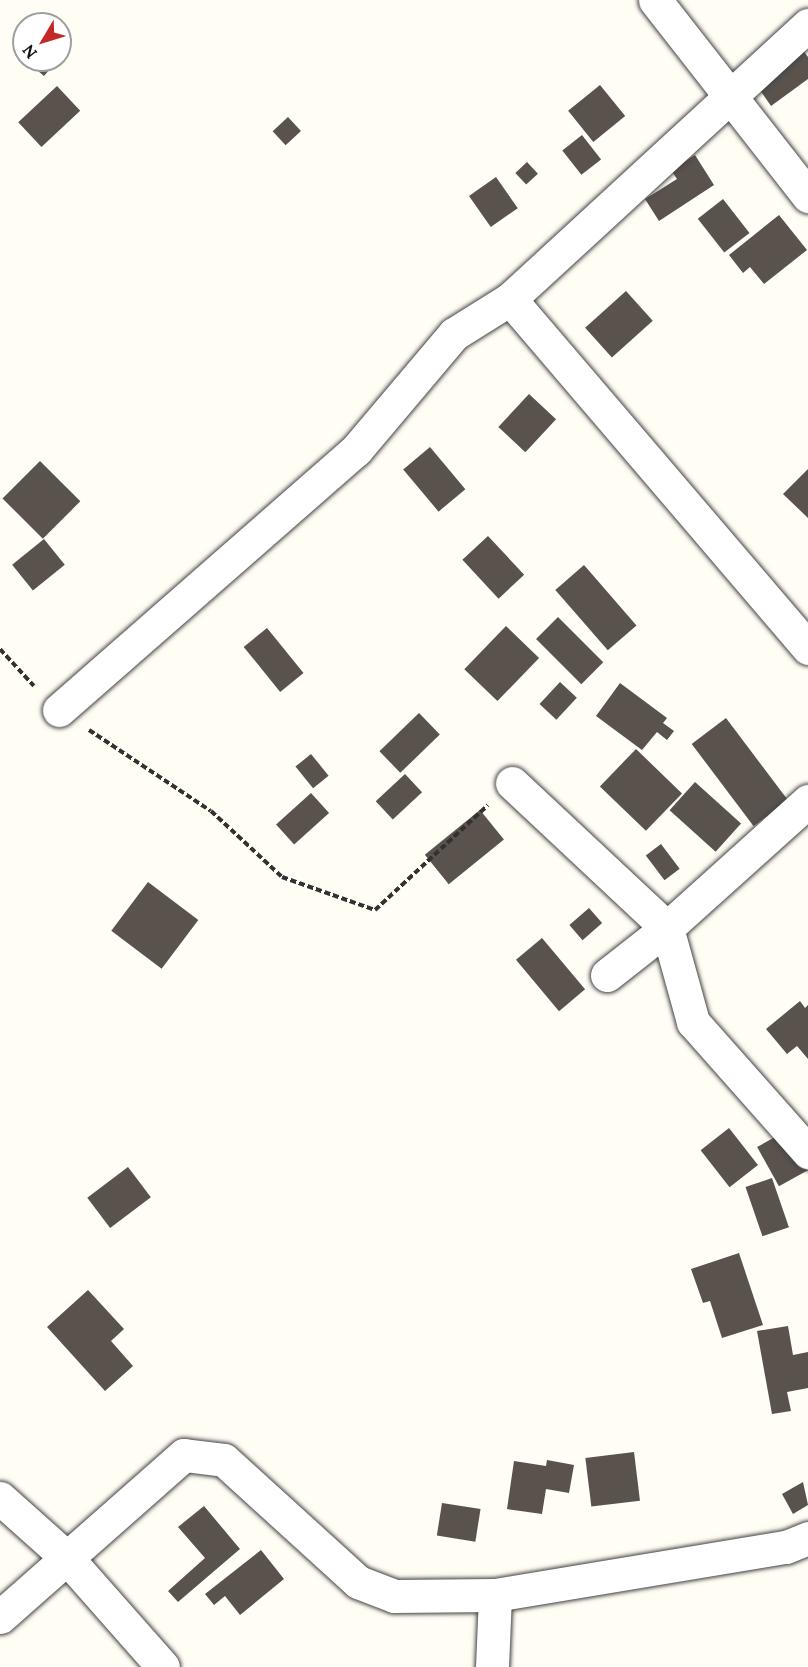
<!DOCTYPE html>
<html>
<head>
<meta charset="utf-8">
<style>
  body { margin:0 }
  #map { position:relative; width:808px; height:1667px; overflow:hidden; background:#fffdf4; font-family:Lora,serif }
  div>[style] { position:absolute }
  .building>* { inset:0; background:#59524d; transform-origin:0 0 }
  .path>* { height:4px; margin-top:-2px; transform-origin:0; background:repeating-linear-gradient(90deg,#323232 0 6px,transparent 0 9px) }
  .roads { filter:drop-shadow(0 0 2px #434343) drop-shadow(0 0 2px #434343) }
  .street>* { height:33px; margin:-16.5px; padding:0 16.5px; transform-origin:16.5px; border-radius:16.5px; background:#fff }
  span { translate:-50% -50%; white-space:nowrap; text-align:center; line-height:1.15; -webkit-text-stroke:6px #fff; paint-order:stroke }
  .north { position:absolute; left:12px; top:12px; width:60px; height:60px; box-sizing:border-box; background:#fff; border:2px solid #9f9f9f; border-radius:50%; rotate:232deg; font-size:16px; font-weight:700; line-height:24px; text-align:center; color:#101010 }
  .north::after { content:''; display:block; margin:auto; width:21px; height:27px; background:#c22927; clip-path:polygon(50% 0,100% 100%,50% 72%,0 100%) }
</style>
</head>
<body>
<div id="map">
  <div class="building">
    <i style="clip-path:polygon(802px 49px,808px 57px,808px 79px,771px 106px,755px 83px)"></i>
    <i style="clip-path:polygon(25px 60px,53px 60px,56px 62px,44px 76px)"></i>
    <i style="left:600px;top:85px;width:40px;height:41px;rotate:51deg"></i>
    <i style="left:57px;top:86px;width:34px;height:53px;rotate:47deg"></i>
    <i style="left:288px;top:117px;width:19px;height:21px;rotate:47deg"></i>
    <i style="left:582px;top:135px;width:31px;height:25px;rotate:52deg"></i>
    <i style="clip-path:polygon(695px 155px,714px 185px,659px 221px,645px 199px,677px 179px,671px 170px)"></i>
    <i style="left:527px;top:162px;width:16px;height:16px;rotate:47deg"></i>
    <i style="left:496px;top:177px;width:38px;height:33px;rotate:55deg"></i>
    <i style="left:723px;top:199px;width:43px;height:32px;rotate:52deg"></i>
    <i style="clip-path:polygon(779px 215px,807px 250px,764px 284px,750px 267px,743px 273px,729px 255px)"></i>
    <i style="left:626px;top:291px;width:40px;height:55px;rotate:48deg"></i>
    <i style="left:529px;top:394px;width:37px;height:45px;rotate:43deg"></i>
    <i style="left:430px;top:447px;width:55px;height:35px;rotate:50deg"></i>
    <i style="left:40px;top:461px;width:57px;height:53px;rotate:45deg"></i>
    <i style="clip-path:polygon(808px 469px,808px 518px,783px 494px)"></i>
    <i style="left:488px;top:536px;width:53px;height:35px;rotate:47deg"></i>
    <i style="left:44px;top:539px;width:33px;height:41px;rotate:51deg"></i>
    <i style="left:584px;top:565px;width:80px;height:38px;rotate:49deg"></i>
    <i style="left:558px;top:617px;width:64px;height:31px;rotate:45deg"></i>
    <i style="left:506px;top:626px;width:46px;height:60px;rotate:44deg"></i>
    <i style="left:267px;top:628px;width:58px;height:30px;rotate:51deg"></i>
    <i style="left:560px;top:682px;width:23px;height:30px;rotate:43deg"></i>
    <i style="clip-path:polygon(620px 683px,667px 718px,663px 723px,674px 731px,667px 740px,657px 732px,642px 750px,596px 716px)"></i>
    <i style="left:419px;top:713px;width:30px;height:55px;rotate:46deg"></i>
    <i style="left:726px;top:718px;width:103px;height:43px;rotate:53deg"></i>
    <i style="left:636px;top:749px;width:64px;height:52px;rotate:44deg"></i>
    <i style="left:311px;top:754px;width:28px;height:20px;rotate:51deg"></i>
    <i style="left:405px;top:774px;width:25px;height:40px;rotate:47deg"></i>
    <i style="left:695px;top:782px;width:62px;height:38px;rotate:42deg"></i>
    <i style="left:311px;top:793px;width:27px;height:47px;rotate:48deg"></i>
    <i style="left:480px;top:810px;width:38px;height:71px;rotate:51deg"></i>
    <i style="left:661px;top:844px;width:31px;height:19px;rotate:53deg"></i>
    <i style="left:148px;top:882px;width:63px;height:61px;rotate:37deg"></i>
    <i style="left:589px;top:908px;width:20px;height:26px;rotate:49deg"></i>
    <i style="left:542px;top:938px;width:67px;height:34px;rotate:50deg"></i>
    <i style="clip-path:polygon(800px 1001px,805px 1008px,808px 1005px,808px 1059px,797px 1046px,787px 1054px,766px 1029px)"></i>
    <i style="left:729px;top:1128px;width:47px;height:36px;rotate:52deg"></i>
    <i style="left:786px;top:1131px;width:45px;height:33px;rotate:61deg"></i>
    <i style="left:128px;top:1167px;width:38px;height:51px;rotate:53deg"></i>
    <i style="left:772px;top:1178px;width:52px;height:28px;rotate:71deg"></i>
    <i style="clip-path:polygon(739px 1253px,763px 1325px,722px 1338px,710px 1301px,703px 1303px,691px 1269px)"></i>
    <i style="clip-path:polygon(88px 1290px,124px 1329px,111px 1341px,133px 1366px,105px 1391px,47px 1327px)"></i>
    <i style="clip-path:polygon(788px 1326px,793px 1355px,808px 1352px,808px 1388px,787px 1392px,791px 1411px,772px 1414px,757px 1331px)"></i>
    <i style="left:634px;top:1452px;width:49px;height:49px;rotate:83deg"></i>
    <i style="clip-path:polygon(547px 1460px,574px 1465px,569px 1493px,546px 1489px,542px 1514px,507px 1509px,514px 1461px,546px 1466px)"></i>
    <i style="clip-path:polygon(803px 1482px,808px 1505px,793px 1514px,782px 1494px)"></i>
    <i style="left:442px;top:1503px;width:39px;height:33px;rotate:9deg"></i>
    <i style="clip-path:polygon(204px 1506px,240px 1549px,178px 1602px,168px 1591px,205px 1558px,178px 1527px)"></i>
    <i style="clip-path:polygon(261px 1550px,284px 1579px,240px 1615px,225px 1596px,214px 1605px,205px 1594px)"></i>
  </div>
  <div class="path">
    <i style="left:0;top:649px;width:50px;rotate:47.4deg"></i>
    <i style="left:89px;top:730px;width:146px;rotate:33.6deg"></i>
    <i style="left:211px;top:811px;width:97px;rotate:42.9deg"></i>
    <i style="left:282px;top:877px;width:99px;rotate:19.5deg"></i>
    <i style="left:375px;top:910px;width:154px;rotate:-42.9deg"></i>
  </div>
  <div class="roads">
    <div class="street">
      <i style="left:655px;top:0;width:249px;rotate:52deg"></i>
      <i style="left:510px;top:299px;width:459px;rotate:49.5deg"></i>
      <i style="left:59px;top:710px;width:395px;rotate:-41.2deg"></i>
      <i style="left:356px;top:450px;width:152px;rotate:-49.8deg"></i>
      <i style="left:454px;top:334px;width:66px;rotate:-32deg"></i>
      <i style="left:510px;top:299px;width:405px;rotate:-42.6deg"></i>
      <i style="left:512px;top:783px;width:212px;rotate:43.1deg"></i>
      <i style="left:667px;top:928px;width:98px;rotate:74.5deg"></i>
      <i style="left:693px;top:1022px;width:174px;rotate:48.5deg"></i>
      <i style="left:607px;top:975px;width:76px;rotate:-38.1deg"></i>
      <i style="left:667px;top:928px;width:190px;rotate:-42deg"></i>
      <i style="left:0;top:1498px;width:90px;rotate:41.8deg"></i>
      <i style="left:67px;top:1558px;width:145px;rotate:48.6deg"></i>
      <i style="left:0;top:1617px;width:245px;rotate:-41.4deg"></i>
      <i style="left:184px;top:1455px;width:40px;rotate:7.1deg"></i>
      <i style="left:224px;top:1460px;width:181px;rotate:42.3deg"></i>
      <i style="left:358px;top:1582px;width:39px;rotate:21deg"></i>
      <i style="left:394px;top:1596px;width:101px;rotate:-0.6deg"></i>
      <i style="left:495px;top:1595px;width:295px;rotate:-9.4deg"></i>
      <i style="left:786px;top:1547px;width:24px;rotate:-22deg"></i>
      <i style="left:492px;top:1667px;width:72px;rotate:-87.6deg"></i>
    </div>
  </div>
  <div class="north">N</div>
</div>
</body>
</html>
